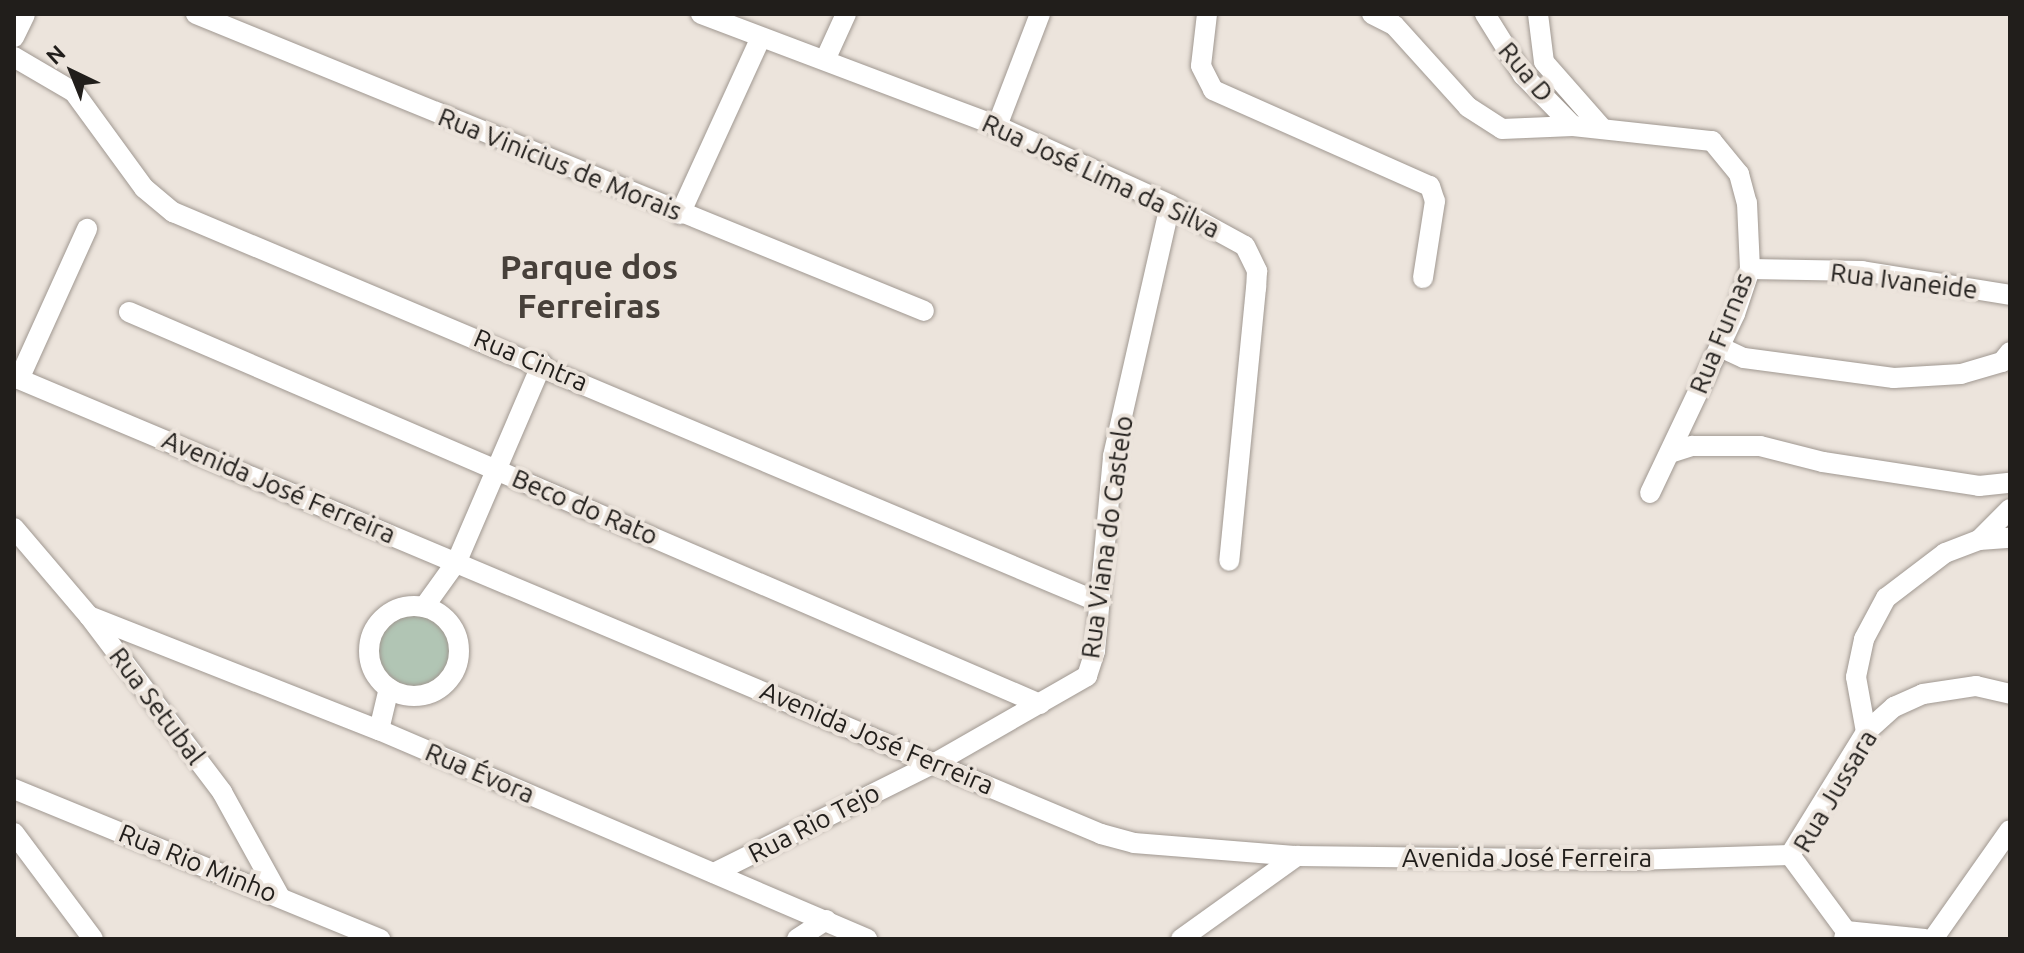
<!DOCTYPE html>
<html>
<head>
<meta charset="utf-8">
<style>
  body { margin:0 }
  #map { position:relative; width:2024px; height:953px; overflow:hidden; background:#ece4dc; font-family:Ubuntu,sans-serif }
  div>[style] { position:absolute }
  .green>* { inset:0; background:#b1c5b4 }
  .round { border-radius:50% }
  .roads { filter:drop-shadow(0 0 2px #a09891) drop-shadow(0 0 2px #a09891) }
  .minor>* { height:20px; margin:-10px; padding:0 10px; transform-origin:10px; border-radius:10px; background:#fff }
  .minor>.ring { margin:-10px; padding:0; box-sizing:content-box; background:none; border:20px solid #fff; border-radius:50% }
  span { translate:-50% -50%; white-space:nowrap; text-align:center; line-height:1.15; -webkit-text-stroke:8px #ece4dc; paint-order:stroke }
  .street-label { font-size:26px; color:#211e1b }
  .district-label { font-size:34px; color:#47403a; font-weight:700 }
  .frame { position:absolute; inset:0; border:16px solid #211e1b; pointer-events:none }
  .north { position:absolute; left:32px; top:32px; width:80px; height:80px; -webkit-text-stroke:6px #ece4dc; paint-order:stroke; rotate:317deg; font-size:22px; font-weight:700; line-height:32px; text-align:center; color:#211e1b }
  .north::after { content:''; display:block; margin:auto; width:28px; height:36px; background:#211e1b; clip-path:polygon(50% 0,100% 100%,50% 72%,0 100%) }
</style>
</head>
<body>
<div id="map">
  <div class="green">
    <i class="round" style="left:375px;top:614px;width:76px;height:76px"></i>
  </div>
  <div class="roads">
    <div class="minor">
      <i style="left:196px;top:14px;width:786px;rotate:22.19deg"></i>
      <i style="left:701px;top:14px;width:316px;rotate:20.7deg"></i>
      <i style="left:997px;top:126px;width:190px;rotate:24.5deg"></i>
      <i style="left:1170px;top:205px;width:85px;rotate:28.7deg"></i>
      <i style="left:1245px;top:246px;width:28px;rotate:64deg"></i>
      <i style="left:1257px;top:271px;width:17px;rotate:93deg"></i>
      <i style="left:1256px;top:288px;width:274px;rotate:95.6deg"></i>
      <i style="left:1207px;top:14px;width:52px;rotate:96.6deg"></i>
      <i style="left:1201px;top:66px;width:27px;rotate:63deg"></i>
      <i style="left:1213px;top:90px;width:237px;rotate:23.9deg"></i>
      <i style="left:1430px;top:186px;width:16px;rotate:72deg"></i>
      <i style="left:1435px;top:201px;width:78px;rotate:98.9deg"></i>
      <i style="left:1372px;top:14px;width:25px;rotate:27deg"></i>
      <i style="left:1394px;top:25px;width:110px;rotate:47.9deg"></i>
      <i style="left:1468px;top:107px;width:40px;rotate:32.9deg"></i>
      <i style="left:1502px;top:129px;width:71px;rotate:-2.4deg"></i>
      <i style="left:1573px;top:126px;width:140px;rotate:6.2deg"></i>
      <i style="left:1712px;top:141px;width:43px;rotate:50.7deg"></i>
      <i style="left:1739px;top:174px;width:30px;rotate:75deg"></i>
      <i style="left:1747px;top:203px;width:66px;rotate:87.4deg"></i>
      <i style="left:1750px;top:269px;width:47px;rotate:108.4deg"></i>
      <i style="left:1735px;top:314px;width:198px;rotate:115.4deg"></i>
      <i style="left:1485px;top:14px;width:72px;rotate:58.1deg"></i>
      <i style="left:1523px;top:75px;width:71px;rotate:45.6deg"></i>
      <i style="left:1538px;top:14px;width:48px;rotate:82.9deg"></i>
      <i style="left:1544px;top:62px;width:88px;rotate:48.7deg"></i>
      <i style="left:14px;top:37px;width:25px;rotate:-64deg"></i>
      <i style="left:14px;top:57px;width:69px;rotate:30.3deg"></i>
      <i style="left:74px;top:92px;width:119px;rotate:53.9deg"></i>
      <i style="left:144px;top:188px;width:38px;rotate:40deg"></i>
      <i style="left:173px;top:212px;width:1002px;rotate:22.85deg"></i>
      <i style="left:825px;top:60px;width:51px;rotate:-65.5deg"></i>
      <i style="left:997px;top:126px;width:120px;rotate:-69deg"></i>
      <i style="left:680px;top:214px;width:192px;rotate:-65.4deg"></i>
      <i style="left:1750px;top:269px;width:112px;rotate:1deg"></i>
      <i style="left:1862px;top:271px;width:150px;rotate:9.2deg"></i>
      <i style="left:129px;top:312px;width:992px;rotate:23.28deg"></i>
      <i style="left:1720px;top:347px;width:26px;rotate:25deg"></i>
      <i style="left:1744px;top:358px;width:151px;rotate:7.6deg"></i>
      <i style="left:1894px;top:378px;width:67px;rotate:-3.4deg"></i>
      <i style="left:1961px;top:374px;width:43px;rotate:-16.3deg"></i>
      <i style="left:2002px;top:362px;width:13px;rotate:-51deg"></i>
      <i style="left:14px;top:377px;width:1179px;rotate:22.8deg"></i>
      <i style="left:1101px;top:834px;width:34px;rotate:15deg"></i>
      <i style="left:1134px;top:843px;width:164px;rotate:4.6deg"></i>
      <i style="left:1297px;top:856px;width:336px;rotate:0.7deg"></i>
      <i style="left:1633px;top:860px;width:157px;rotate:-1.8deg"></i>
      <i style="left:19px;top:379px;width:165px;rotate:-65.6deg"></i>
      <i style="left:1670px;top:453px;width:23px;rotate:-18deg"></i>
      <i style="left:1692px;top:446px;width:68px"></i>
      <i style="left:1760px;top:446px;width:65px;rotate:14.3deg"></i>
      <i style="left:1823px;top:462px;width:158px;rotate:8.7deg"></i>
      <i style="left:1979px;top:486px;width:31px;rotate:-6deg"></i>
      <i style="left:14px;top:528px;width:116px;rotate:49.6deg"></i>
      <i style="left:89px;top:616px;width:221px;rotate:52.9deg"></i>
      <i style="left:222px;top:792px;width:120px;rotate:61.1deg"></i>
      <i style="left:1979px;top:540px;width:44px;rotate:-45deg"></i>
      <i class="ring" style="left:369px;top:606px;width:70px;height:70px"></i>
      <i style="left:424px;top:607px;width:57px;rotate:-54.3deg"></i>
      <i style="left:457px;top:561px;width:215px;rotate:-66.7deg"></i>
      <i style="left:89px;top:616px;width:312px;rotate:21.5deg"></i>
      <i style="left:379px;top:730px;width:531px;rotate:23.18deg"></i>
      <i style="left:379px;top:730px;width:43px;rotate:-76.6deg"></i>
      <i style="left:1866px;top:732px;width:56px;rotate:-100.3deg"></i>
      <i style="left:1856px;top:677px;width:39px;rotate:-78deg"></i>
      <i style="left:1864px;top:639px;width:47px;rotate:-61.8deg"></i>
      <i style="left:1886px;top:598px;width:74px;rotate:-37.3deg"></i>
      <i style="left:1945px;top:553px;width:36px;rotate:-21deg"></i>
      <i style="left:1979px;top:540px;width:31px;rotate:-4deg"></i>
      <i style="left:14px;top:789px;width:396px;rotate:22.3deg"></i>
      <i style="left:14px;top:833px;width:132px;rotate:53.3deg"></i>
      <i style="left:714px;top:873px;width:249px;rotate:-26.5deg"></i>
      <i style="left:937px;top:762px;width:173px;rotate:-29.8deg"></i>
      <i style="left:1087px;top:676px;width:26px;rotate:-72deg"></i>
      <i style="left:1095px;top:651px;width:196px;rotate:-84.7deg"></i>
      <i style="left:1113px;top:456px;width:257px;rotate:-77.2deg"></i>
      <i style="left:1846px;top:931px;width:79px;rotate:5.8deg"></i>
      <i style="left:797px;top:939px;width:35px;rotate:-33deg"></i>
      <i style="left:1181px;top:939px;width:143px;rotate:-35.6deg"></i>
      <i style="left:1844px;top:939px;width:8px;rotate:-76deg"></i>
      <i style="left:1846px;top:931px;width:94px;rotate:-126.4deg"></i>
      <i style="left:1790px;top:855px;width:145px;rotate:-58.3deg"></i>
      <i style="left:1866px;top:732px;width:38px;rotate:-42deg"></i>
      <i style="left:1894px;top:707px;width:32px;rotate:-24deg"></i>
      <i style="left:1923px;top:694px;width:54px;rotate:-8.6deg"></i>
      <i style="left:1976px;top:686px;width:35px;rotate:13deg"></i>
      <i style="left:1933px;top:939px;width:133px;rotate:-54.8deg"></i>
    </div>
  </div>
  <div class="street-label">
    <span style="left:1526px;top:72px;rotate:50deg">Rua D</span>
    <span style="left:560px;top:164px;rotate:22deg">Rua Vinicius de Morais</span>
    <span style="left:1101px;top:176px;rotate:25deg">Rua José Lima da Silva</span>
    <span style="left:1904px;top:281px;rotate:7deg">Rua Ivaneide</span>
    <span style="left:1721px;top:333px;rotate:-68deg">Rua Furnas</span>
    <span style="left:531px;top:360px;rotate:23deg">Rua Cintra</span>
    <span style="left:279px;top:487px;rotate:23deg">Avenida José Ferreira</span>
    <span style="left:585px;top:507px;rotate:23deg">Beco do Rato</span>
    <span style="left:1107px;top:537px;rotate:-82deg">Rua Viana do Castelo</span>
    <span style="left:157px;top:706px;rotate:53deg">Rua Setubal</span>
    <span style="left:877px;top:738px;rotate:23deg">Avenida José Ferreira</span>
    <span style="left:480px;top:773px;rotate:23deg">Rua Évora</span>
    <span style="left:1835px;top:791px;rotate:-59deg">Rua Jussara</span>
    <span style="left:814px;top:823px;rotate:-27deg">Rua Rio Tejo</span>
    <span style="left:1527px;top:858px">Avenida José Ferreira</span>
    <span style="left:198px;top:863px;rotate:22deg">Rua Rio Minho</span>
  </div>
  <div class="district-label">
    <span style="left:589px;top:286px">Parque dos<br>Ferreiras</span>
  </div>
  <div class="frame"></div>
  <div class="north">N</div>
</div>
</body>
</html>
